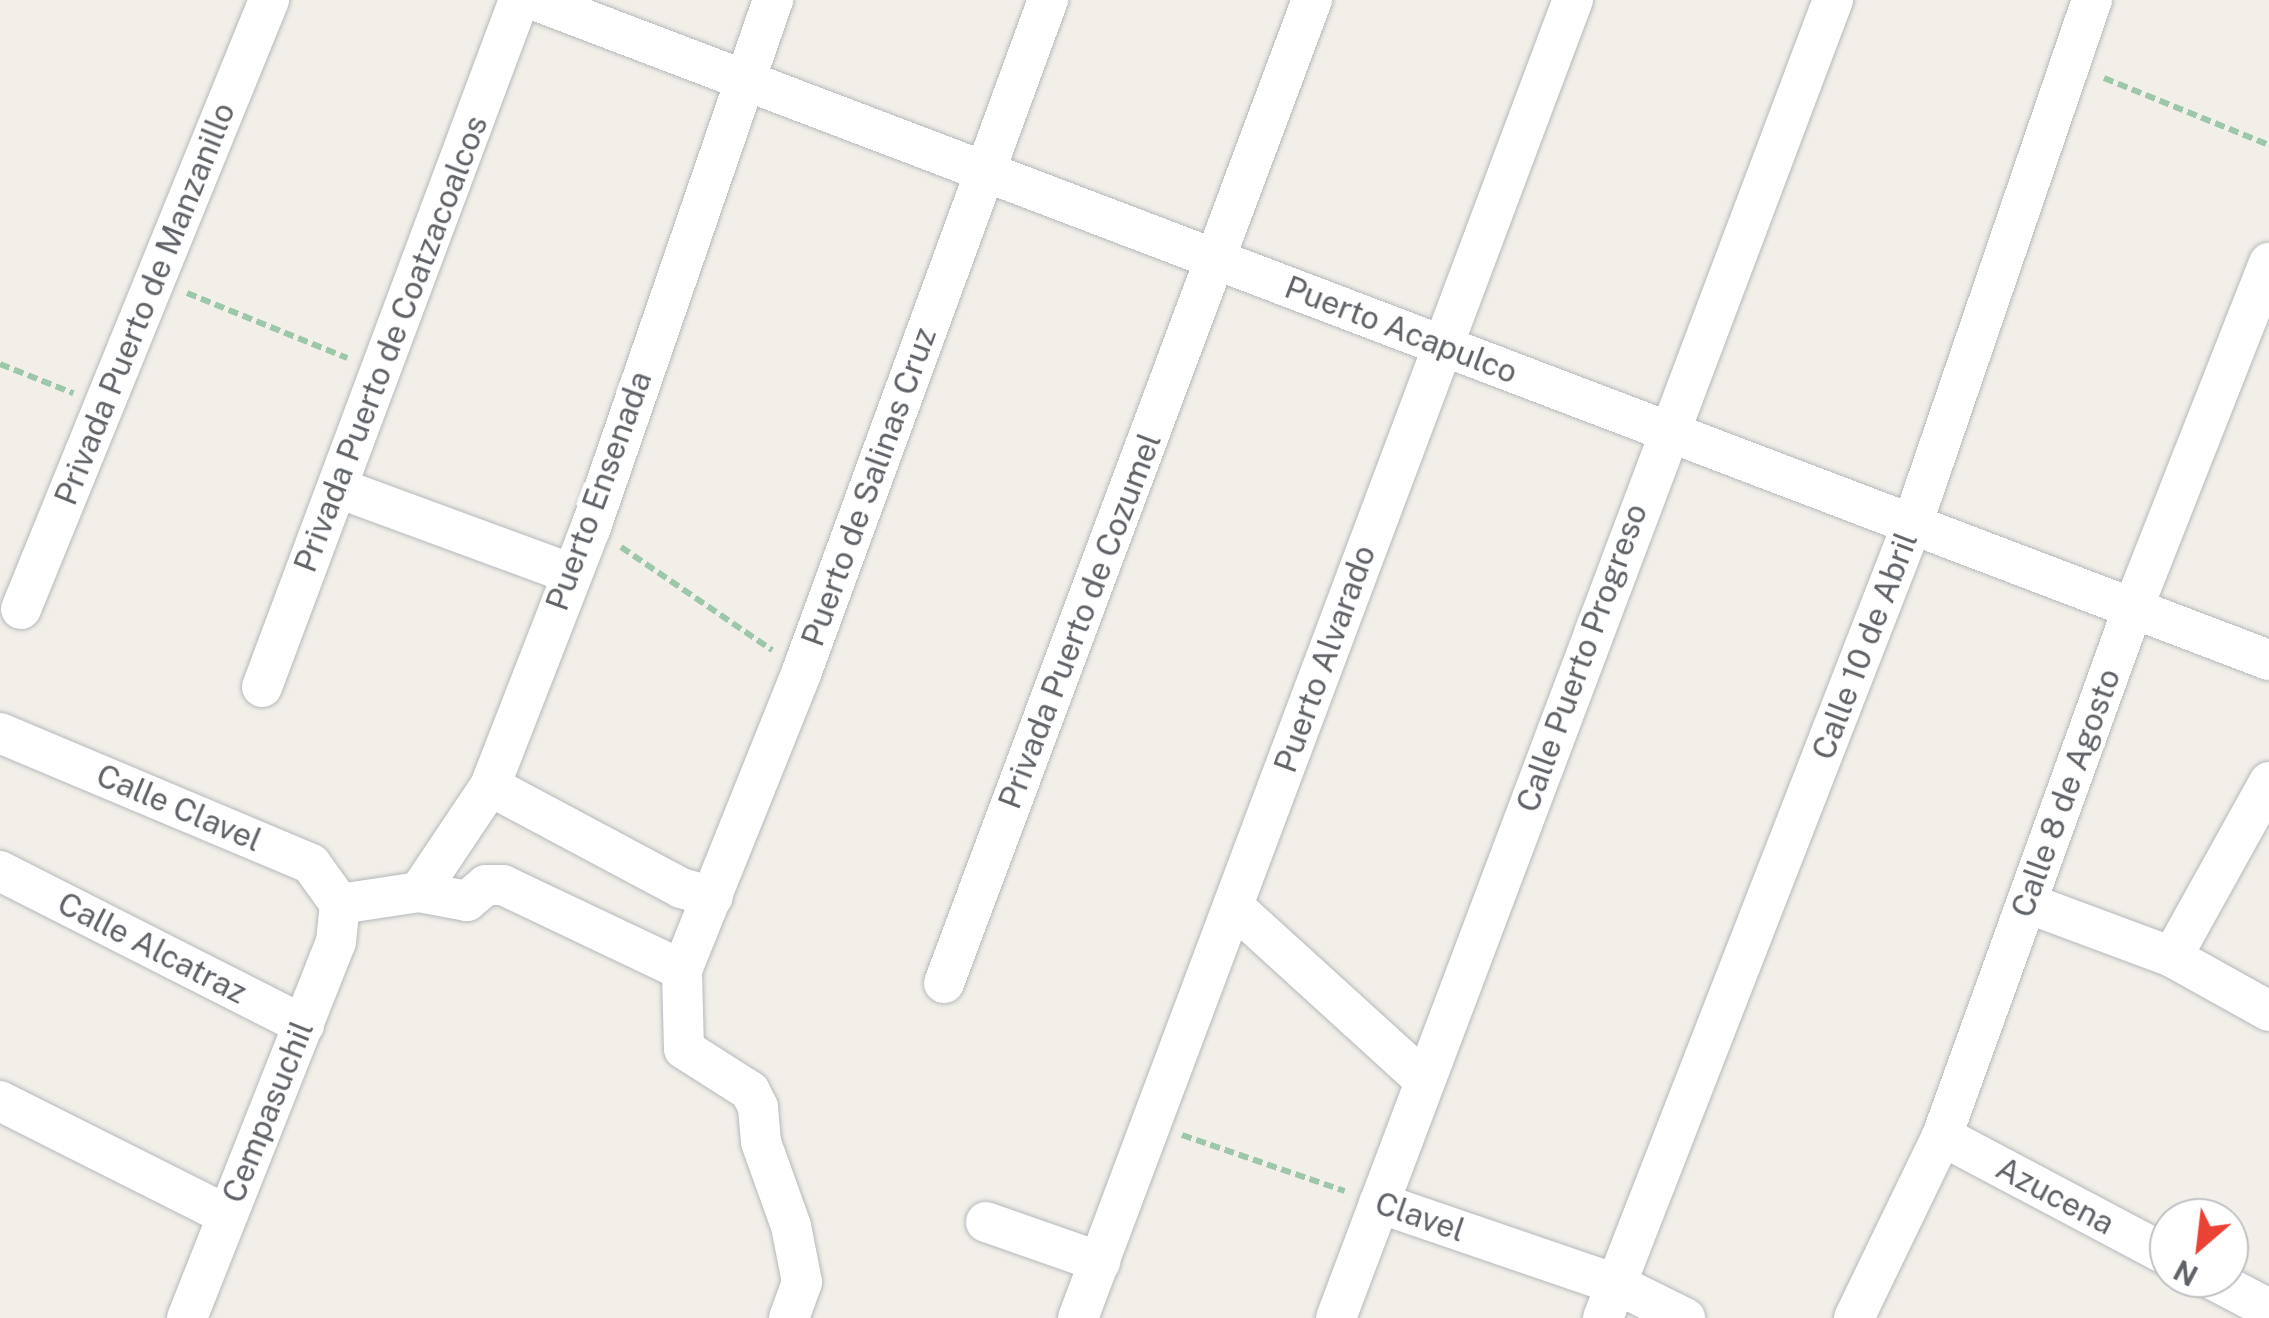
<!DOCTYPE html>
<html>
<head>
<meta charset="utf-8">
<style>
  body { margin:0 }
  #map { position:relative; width:2269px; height:1318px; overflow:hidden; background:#f1efe8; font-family:"Public Sans",sans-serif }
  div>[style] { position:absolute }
  .path>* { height:6px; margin-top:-3px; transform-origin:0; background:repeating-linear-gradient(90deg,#9cc7a9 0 10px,transparent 0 15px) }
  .roads { filter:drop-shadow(0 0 2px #b5b8bc) drop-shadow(0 0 2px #b5b8bc) }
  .street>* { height:40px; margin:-20px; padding:0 20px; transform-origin:20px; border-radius:20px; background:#fff }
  span { translate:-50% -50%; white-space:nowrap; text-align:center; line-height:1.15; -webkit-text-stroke:9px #fff; paint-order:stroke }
  .street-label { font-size:32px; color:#5f6368 }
  .north { position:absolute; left:2149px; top:1198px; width:100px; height:100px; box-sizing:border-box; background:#fff; border:2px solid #bfc1c3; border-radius:50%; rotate:208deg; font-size:28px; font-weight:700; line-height:40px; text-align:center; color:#5f6368 }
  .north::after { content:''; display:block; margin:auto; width:35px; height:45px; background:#ea4335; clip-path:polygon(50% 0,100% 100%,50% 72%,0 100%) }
</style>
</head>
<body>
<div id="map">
  <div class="path">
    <i style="left:2104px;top:78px;width:178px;rotate:22.1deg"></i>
    <i style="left:187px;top:293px;width:173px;rotate:22.1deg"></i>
    <i style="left:0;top:364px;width:79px;rotate:21.7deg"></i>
    <i style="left:621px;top:547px;width:183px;rotate:34.3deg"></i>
    <i style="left:1182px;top:1135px;width:172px;rotate:19deg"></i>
  </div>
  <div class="roads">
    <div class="street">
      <i style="left:534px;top:0;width:1856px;rotate:20.83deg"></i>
      <i style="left:338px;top:488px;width:246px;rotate:20.2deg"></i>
      <i style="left:21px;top:609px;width:658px;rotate:-67.84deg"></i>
      <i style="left:262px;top:687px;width:733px;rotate:-69.49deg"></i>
      <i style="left:0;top:733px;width:337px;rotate:22.8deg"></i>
      <i style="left:311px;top:864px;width:49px;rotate:54.1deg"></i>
      <i style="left:490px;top:786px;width:217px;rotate:28.1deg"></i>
      <i style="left:681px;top:888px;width:33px;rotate:16deg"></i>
      <i style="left:0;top:871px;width:341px;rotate:26.9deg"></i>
      <i style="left:419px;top:892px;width:49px;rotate:10.6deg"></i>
      <i style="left:467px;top:901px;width:25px;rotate:-40deg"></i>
      <i style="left:486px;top:885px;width:17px"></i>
      <i style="left:503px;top:885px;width:198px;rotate:25.4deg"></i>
      <i style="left:2027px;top:903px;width:155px;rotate:20.4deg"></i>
      <i style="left:2172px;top:957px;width:111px;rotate:29.1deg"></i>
      <i style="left:340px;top:904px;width:80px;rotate:-8.6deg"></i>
      <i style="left:419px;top:892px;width:128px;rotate:-56.2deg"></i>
      <i style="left:490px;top:786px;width:278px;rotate:-68.7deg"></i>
      <i style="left:591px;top:527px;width:558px;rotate:-70.95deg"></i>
      <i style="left:1234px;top:907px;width:258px;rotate:42.3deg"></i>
      <i style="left:2172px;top:957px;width:200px;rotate:-61deg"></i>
      <i style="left:944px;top:983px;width:1050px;rotate:-69.48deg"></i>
      <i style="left:0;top:1101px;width:252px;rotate:26.7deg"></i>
      <i style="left:1942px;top:1136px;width:257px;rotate:27.9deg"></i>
      <i style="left:1379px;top:1203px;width:250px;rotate:18.9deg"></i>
      <i style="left:1616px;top:1284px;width:77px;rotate:26.2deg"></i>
      <i style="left:986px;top:1222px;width:121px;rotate:19.3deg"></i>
      <i style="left:2210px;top:1278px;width:67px;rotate:27.7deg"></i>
      <i style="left:187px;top:1318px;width:404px;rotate:-68.4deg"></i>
      <i style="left:336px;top:942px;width:38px;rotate:-84deg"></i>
      <i style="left:789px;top:1318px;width:38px;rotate:-70deg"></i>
      <i style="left:802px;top:1282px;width:57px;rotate:-101.1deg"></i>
      <i style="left:791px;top:1226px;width:89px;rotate:-109.7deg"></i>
      <i style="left:761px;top:1142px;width:35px;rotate:-95deg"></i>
      <i style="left:758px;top:1107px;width:18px;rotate:-117deg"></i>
      <i style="left:750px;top:1091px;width:78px;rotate:-147.5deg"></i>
      <i style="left:684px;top:1049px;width:79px;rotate:-91.5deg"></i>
      <i style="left:682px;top:970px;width:322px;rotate:-68.1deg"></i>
      <i style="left:802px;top:671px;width:715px;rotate:-69.87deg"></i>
      <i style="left:1078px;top:1318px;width:1408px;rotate:-69.42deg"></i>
      <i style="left:1336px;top:1318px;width:1409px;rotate:-69.34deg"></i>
      <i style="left:1603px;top:1318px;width:851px;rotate:-68.71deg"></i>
      <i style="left:1912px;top:525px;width:555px;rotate:-71.08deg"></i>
      <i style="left:1854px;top:1318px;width:202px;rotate:-64.2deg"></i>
      <i style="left:1942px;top:1136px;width:561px;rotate:-70.11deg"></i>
      <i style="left:2133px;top:608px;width:371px;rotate:-68.5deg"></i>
    </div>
  </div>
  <div class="street-label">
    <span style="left:145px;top:304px;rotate:-68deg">Privada Puerto de Manzanillo</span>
    <span style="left:1401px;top:330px;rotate:21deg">Puerto Acapulco</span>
    <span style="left:391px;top:344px;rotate:-69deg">Privada Puerto de Coatzacoalcos</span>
    <span style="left:869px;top:487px;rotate:-70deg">Puerto de Salinas Cruz</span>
    <span style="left:599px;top:491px;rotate:-70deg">Puerto Ensenada</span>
    <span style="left:1080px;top:621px;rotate:-69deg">Privada Puerto de Cozumel</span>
    <span style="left:1865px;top:646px;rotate:-69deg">Calle 10 de Abril</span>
    <span style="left:1582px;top:658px;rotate:-70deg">Calle Puerto Progreso</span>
    <span style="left:1325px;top:659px;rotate:-70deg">Puerto Alvarado</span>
    <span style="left:2066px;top:793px;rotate:-70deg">Calle 8 de Agosto</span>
    <span style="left:179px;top:808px;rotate:23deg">Calle Clavel</span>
    <span style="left:152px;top:948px;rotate:27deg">Calle Alcatraz</span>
    <span style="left:268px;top:1112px;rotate:-68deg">Cempasuchil</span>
    <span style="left:2055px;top:1196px;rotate:28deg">Azucena</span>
    <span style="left:1420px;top:1217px;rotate:19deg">Clavel</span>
  </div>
  <div class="north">N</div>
</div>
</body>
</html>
